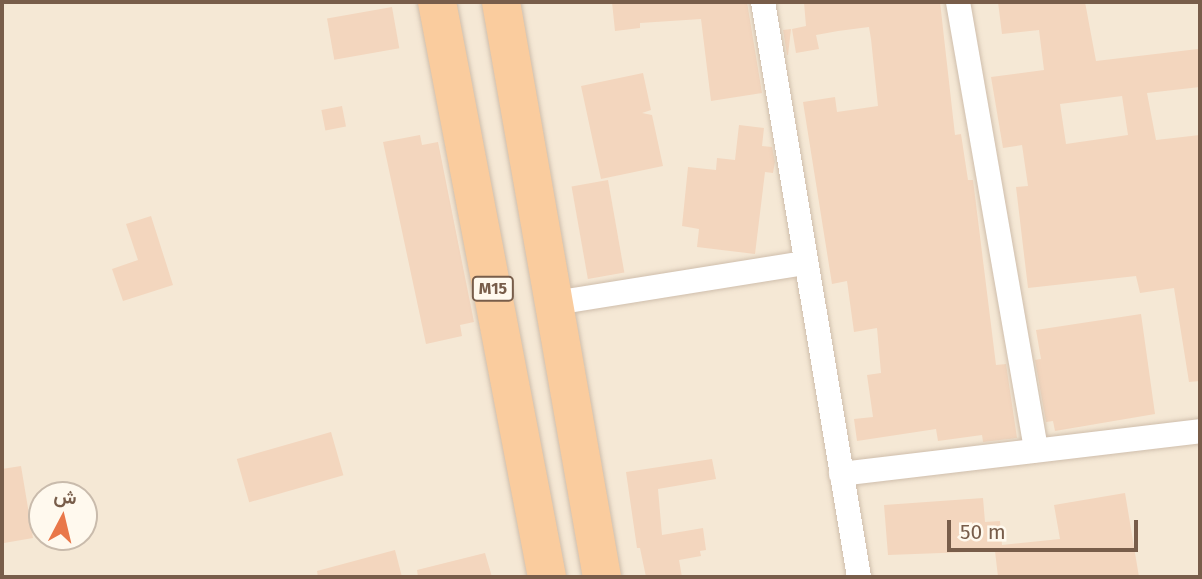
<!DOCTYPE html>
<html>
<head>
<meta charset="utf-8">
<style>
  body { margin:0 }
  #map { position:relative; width:1202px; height:579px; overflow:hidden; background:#fdf6e7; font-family:"Fira Sans",Vazirmatn,sans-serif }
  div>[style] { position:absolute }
  .residential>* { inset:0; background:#f5e8d5 }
  .building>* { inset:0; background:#f3d6be; transform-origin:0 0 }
  .roads { filter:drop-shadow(0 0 2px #cfbeac) drop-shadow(0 0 2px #cfbeac) }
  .minor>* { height:24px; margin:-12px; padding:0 12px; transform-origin:12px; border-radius:12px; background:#fff }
  .trunk>* { height:38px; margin:-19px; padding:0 19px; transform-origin:19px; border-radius:19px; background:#facc9e }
  span { translate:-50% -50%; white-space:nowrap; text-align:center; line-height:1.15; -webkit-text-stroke:5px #fff9ee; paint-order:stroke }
  .shield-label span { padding:2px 5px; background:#fff9ee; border:2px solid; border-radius:5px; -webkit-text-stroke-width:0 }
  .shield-label { font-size:16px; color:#785d4a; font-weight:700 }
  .frame { position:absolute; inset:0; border:4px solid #785d4a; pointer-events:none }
  .north { position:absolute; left:28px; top:481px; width:70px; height:70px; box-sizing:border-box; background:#fff9ee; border:2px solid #c9bbac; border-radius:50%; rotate:7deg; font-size:19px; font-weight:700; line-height:28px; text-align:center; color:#785d4a }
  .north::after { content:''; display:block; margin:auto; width:24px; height:32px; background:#e97749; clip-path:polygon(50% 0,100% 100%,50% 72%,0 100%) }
  .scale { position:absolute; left:947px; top:520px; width:191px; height:32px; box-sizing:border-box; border:4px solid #785d4a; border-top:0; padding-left:9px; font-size:21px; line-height:24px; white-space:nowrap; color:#785d4a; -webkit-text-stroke:5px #fff9ee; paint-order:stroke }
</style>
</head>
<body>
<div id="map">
  <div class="residential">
    <i style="clip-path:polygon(evenodd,2px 2px,1200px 2px,1200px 577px,2px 577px,2px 2px,42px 495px,84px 495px,84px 537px,42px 537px,42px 495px)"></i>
  </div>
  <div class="building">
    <i style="clip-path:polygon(612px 2px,747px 2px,762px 93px,711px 101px,701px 19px,640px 23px,640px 28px,615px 31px)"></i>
    <i style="clip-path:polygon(804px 2px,940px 2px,955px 135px,961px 134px,968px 180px,973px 180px,996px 365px,1006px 364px,1017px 438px,983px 442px,982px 435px,938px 441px,936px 429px,857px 441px,854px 419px,873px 417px,867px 375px,881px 373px,877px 328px,854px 332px,847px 281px,832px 284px,803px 102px,835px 97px,837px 112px,878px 106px,871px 39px,869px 27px,838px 31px,816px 35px,819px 49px,796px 53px,792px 29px,806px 26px)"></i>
    <i style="clip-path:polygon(evenodd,998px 2px,1085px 2px,1096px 61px,1198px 49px,1200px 87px,1147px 93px,1156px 140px,1200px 135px,1200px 381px,1189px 382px,1174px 288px,1140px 293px,1136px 276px,1028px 288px,1016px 187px,1028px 186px,1022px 145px,1003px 148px,991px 77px,1044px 70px,1039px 30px,1002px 34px,998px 2px,1122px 96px,1128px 135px,1066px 144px,1060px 104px,1122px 96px)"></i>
    <i style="left:392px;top:7px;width:42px;height:66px;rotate:80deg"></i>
    <i style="clip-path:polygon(791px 29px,788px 55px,787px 55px,783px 30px)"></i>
    <i style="clip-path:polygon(643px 73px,651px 110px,642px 113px,652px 115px,663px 166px,601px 179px,581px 86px)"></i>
    <i style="left:342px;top:106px;width:21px;height:21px;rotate:79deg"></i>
    <i style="clip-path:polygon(739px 125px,764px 128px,762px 146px,772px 147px,775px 162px,773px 173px,765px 172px,755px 254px,697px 247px,699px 229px,682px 226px,688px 167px,716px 170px,717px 158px,735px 160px)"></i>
    <i style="clip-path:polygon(420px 135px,422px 145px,438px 142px,474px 322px,460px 325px,462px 336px,426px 344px,383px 142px)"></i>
    <i style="left:608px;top:180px;width:94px;height:37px;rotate:80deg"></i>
    <i style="clip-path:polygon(151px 216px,173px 285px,123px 301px,112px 269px,138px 260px,126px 224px)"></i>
    <i style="clip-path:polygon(1141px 314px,1155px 414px,1055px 431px,1053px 421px,1046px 422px,1035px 360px,1041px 359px,1036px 330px)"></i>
    <i style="left:331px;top:432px;width:45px;height:98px;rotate:74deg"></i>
    <i style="clip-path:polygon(712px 459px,716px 479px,658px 489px,662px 535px,703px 528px,706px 550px,700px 551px,701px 556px,679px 560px,682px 577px,646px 577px,640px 548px,637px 548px,626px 472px)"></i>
    <i style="clip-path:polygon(21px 466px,33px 538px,4px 543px,2px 469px)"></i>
    <i style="clip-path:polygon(1125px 493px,1139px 577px,998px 577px,995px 551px,888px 555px,884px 505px,983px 498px,985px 522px,1000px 521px,1002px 545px,1060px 539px,1054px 505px)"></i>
    <i style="clip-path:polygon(395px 550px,402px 577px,318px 577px,317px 571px)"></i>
    <i style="clip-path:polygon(485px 553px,492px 577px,418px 577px,417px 570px)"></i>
  </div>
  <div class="roads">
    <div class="minor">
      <i style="left:763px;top:2px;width:583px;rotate:80.52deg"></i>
      <i style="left:958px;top:2px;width:455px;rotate:80.1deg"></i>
      <i style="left:555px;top:303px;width:254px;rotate:-9.1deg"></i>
      <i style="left:841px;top:474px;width:362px;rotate:-6.8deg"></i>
    </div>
    <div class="trunk">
      <i style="left:437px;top:2px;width:585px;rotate:79.17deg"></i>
      <i style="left:501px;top:2px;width:584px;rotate:80.04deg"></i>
    </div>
  </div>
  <div class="shield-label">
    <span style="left:493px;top:289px">M15</span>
  </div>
  <div class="frame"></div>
  <div class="north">ش</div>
  <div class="scale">50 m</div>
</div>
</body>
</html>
